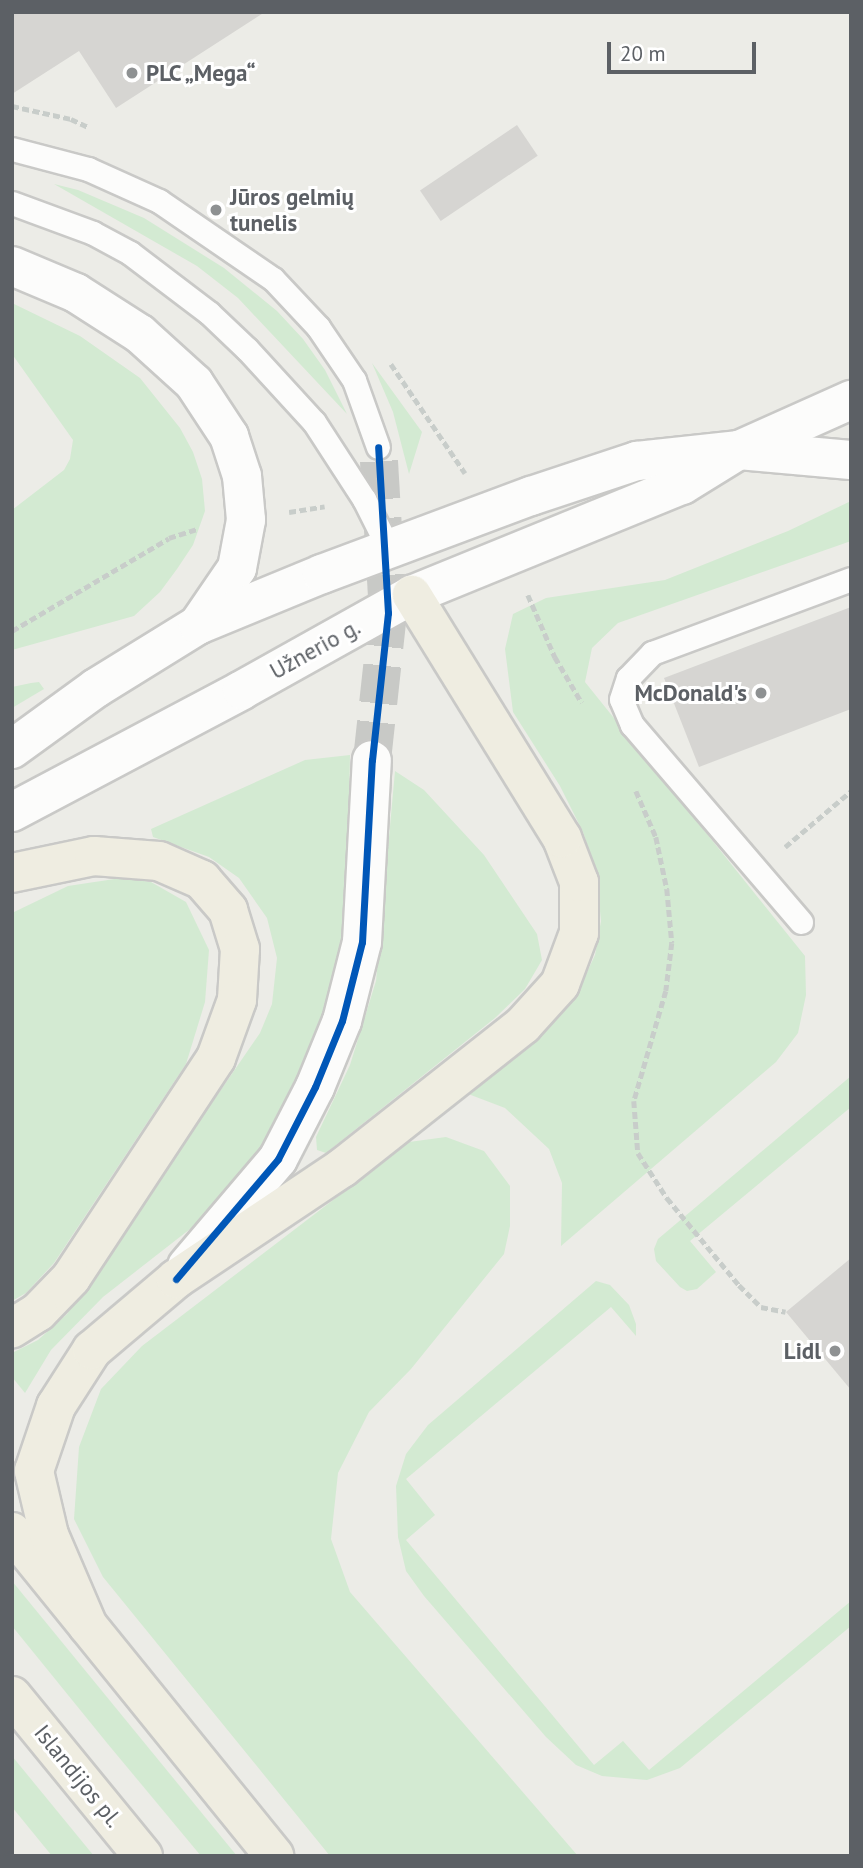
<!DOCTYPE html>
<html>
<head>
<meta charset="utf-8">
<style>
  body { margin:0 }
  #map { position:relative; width:863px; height:1868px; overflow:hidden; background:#ecece7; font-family:"PT Sans",sans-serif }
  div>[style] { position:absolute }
  .green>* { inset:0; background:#d3ead2 }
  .building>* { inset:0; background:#d6d5d2; transform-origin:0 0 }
  .street-tunnel>* { height:38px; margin-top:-19px; transform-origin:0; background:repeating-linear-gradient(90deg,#c8c9c6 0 38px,transparent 0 57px) }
  .path>* { height:4.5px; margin-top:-2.25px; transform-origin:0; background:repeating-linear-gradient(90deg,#c8cdca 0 7px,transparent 0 10.5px) }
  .roads { filter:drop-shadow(2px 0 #c9c9c7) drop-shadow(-2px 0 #c9c9c7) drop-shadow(0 2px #c9c9c7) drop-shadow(0 -2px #c9c9c7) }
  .lane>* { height:23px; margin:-11.5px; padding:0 11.5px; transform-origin:11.5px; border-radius:11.5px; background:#fcfcfb }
  .street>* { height:38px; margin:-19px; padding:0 19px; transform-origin:19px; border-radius:19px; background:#fcfcfb }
  .secondary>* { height:38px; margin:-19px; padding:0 19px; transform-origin:19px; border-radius:19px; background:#fcfcfb }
  .highway>* { height:38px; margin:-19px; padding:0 19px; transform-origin:19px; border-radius:19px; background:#efede1 }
  .cycleway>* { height:7px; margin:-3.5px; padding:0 3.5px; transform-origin:3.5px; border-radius:3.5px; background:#0057b8 }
  .dots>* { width:19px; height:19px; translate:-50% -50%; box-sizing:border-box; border:4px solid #fff; border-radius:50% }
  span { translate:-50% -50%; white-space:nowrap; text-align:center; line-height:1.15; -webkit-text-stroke:6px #fff; paint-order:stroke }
  .poi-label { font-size:23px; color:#5c6065; font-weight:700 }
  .left { translate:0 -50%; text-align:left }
  .right { translate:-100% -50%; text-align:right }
  .street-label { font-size:23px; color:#5c6065 }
  .frame { position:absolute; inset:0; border:14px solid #5c6065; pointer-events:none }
  .scale { position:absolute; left:607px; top:42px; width:149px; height:32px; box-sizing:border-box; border:4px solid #5c6065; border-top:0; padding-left:9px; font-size:21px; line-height:24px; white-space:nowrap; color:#5c6065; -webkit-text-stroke:5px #fff; paint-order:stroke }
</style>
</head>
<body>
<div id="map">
  <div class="green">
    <div style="clip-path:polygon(54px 184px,78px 190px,144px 218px,224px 268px,277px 311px,303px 339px,325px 370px,347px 414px,238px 298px,197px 266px)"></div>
    <div style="clip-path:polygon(12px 303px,80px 336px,140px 378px,180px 428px,193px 452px,202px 479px,205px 511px,193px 545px,177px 569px,160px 592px,134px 616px,12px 650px,12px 510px,64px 470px,70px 459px,73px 440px,12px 354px)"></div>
    <div style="clip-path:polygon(372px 363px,422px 432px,409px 474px,393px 412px)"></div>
    <div style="clip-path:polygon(851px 501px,851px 541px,618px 623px,592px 648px,585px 682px,805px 956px,806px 995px,798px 1033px,776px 1062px,561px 1246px,562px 1183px,549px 1149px,505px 1108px,463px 1092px,560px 1013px,581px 985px,595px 955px,601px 921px,596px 871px,583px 832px,560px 786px,513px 712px,505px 649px,513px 614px,546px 598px,665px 580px,788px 531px)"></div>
    <div style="clip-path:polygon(31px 683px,39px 682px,44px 689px,12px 708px,12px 687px)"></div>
    <div style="clip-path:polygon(350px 755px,347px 902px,341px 948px,305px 1078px,244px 1179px,208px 1215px,103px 1297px,51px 1350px,25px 1393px,12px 1377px,12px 1353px,38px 1340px,67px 1314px,260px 1033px,272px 1004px,277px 958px,267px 918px,239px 878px,209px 857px,153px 837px,151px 829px,305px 760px)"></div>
    <div style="clip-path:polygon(395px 771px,424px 790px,484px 855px,537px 934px,542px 960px,525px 989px,495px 1018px,326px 1153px,317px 1150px,316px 1137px,350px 1065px,376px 981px)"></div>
    <div style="clip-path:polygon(121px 878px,151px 882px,186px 902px,209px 950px,205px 1002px,186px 1064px,54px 1263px,26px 1293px,12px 1301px,12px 913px,68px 886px)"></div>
    <div style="clip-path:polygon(851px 1076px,851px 1107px,690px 1241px,716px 1272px,697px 1289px,687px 1291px,680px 1287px,656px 1261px,654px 1249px,658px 1239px)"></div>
    <div style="clip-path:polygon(446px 1137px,484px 1151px,510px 1186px,510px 1226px,504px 1254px,411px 1369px,369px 1412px,338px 1473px,331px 1539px,350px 1592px,578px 1856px,330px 1856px,103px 1577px,74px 1519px,79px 1447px,101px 1389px,142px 1346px,409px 1142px)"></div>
    <div style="clip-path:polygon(596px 1281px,610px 1285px,629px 1305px,636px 1324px,636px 1336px,611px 1307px,406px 1479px,435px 1515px,406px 1540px,594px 1765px,623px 1741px,649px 1770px,851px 1601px,851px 1626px,680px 1768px,647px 1780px,602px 1776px,576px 1765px,546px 1737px,424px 1596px,406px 1571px,398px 1537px,396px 1486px,406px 1454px,428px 1425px)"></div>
    <div style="clip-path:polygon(12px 1581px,237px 1856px,201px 1856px,107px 1743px,12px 1626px)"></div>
    <div style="clip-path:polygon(12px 1756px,94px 1856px,52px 1856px,12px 1807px)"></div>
  </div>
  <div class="building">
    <div style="clip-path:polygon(12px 12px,265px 12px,116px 108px,79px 51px,12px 94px)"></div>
    <div style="left:517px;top:125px;width:37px;height:117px;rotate:56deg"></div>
    <div style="clip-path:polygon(851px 607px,851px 709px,699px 767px,664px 678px)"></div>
    <div style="clip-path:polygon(851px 1258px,851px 1390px,786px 1312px)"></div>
  </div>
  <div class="street-tunnel">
    <div style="left:372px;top:760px;width:148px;rotate:-83.8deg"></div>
    <div style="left:388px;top:613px;width:166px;rotate:-93.4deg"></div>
  </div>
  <div class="path">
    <div style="left:12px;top:106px;width:60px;rotate:12.4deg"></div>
    <div style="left:71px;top:119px;width:19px;rotate:25deg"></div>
    <div style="left:391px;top:364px;width:132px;rotate:55.8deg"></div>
    <div style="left:289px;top:512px;width:36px;rotate:-9deg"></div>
    <div style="left:528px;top:595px;width:68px;rotate:66.5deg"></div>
    <div style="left:555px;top:657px;width:53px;rotate:59.6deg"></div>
    <div style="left:12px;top:631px;width:182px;rotate:-30.6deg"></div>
    <div style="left:169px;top:538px;width:29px;rotate:-18deg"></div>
    <div style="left:636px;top:791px;width:50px;rotate:66.5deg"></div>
    <div style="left:656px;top:837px;width:53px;rotate:78.1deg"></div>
    <div style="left:667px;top:889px;width:54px;rotate:84.7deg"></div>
    <div style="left:672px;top:943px;width:48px;rotate:97.1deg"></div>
    <div style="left:666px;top:991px;width:115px;rotate:106.2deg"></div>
    <div style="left:634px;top:1101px;width:52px;rotate:85.6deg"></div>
    <div style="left:638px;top:1153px;width:54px;rotate:57.2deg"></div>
    <div style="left:667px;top:1198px;width:113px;rotate:50.4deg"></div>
    <div style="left:739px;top:1285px;width:31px;rotate:45deg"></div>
    <div style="left:761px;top:1307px;width:25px;rotate:11deg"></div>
    <div style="left:785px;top:847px;width:87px;rotate:-40.3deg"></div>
  </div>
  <div class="roads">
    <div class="lane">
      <div style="left:12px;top:149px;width:79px;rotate:14.7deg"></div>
      <div style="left:88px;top:169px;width:78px;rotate:24.3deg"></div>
      <div style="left:159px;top:201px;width:138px;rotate:34.4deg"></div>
      <div style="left:273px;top:279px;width:66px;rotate:46.8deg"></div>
      <div style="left:318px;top:327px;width:64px;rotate:55.8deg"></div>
      <div style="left:354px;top:380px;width:71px;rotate:70.3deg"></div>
      <div style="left:12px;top:203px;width:86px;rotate:20.3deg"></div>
      <div style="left:93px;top:233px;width:42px;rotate:28.4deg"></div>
      <div style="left:130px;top:253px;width:99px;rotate:37.2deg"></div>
      <div style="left:209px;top:313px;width:52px;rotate:43.5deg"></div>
      <div style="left:247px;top:349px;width:99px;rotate:47.5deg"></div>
      <div style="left:314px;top:422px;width:92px;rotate:57deg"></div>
      <div style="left:364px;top:499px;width:56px;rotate:63.4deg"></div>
      <div style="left:801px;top:922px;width:260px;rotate:-130.6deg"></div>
      <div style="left:632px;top:725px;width:28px;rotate:-113deg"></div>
      <div style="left:621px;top:699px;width:22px;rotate:-72deg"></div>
      <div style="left:628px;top:678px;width:35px;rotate:-46deg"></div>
      <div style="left:652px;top:653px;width:212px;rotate:-20.4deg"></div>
    </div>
    <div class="street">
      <div style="left:187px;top:1266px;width:140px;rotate:-49.6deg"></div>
      <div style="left:278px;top:1159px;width:81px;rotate:-62.8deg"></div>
      <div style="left:315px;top:1087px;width:71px;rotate:-67.8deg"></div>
      <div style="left:342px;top:1021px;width:81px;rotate:-75.8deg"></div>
      <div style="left:362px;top:942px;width:182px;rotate:-86.9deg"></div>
    </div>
    <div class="secondary">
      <div style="left:12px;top:266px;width:69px;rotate:22.9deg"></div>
      <div style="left:76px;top:293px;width:76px;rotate:32.6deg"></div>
      <div style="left:140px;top:334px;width:73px;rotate:42.2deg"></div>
      <div style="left:194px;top:383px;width:64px;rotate:56.6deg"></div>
      <div style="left:229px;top:436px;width:42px;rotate:72deg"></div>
      <div style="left:242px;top:476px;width:44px;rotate:84.8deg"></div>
      <div style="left:246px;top:520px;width:49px;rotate:100.6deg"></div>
      <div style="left:237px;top:568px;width:69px;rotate:124.4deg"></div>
      <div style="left:12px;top:749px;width:104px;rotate:-36deg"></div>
      <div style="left:96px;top:688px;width:120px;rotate:-31.7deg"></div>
      <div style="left:198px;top:625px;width:134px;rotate:-22.4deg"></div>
      <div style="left:322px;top:574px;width:223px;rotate:-20.5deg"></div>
      <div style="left:531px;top:496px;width:112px;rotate:-18.3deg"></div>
      <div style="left:637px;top:461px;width:103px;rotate:-6.2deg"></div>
      <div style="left:739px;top:450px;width:112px;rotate:5.1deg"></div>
      <div style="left:12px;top:812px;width:260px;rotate:-27.9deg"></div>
      <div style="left:242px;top:690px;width:195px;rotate:-29.2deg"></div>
      <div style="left:412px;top:595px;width:292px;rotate:-22.2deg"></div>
      <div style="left:682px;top:485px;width:67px;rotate:-31.6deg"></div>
      <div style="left:739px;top:450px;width:123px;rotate:-24.1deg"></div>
    </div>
    <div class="highway">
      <div style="left:12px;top:873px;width:84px;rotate:-11.7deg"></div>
      <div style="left:94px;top:856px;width:65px;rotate:4.4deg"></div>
      <div style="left:159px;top:861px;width:47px;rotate:23.8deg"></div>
      <div style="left:202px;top:880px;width:40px;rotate:49deg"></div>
      <div style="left:228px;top:910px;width:41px;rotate:72.9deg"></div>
      <div style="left:240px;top:949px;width:51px;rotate:93.4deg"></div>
      <div style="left:237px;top:1000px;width:62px;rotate:109.9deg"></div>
      <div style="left:216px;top:1058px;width:263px;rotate:123.4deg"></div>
      <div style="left:71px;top:1278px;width:47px;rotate:134.1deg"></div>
      <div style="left:38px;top:1312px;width:31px;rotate:148deg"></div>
      <div style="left:12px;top:1532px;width:417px;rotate:51deg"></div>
      <div style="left:88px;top:1626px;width:99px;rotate:-113.2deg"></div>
      <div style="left:49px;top:1535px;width:66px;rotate:-103.2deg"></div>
      <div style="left:34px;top:1471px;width:69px;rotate:-71.3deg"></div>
      <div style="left:56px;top:1406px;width:67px;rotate:-57.3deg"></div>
      <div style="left:92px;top:1350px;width:110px;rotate:-40.2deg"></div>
      <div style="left:176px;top:1279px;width:200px;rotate:-33.8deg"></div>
      <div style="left:342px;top:1168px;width:231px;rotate:-38.3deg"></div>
      <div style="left:523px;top:1025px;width:55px;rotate:-47.9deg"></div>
      <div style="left:560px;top:984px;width:54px;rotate:-69.6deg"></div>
      <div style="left:579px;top:933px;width:51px;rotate:-90deg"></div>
      <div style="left:579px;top:882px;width:47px;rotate:-111.1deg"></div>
      <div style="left:562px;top:838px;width:286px;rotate:-121.7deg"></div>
      <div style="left:12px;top:1696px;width:207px;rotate:50.7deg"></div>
    </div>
  </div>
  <div class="cycleway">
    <div style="left:176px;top:1279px;width:157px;rotate:-49.6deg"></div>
    <div style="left:278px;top:1159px;width:81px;rotate:-62.8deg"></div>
    <div style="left:315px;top:1087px;width:71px;rotate:-67.8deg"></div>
    <div style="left:342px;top:1021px;width:81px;rotate:-75.8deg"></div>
    <div style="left:362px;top:942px;width:182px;rotate:-86.9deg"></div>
    <div style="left:372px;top:760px;width:148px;rotate:-83.8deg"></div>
    <div style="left:388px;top:613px;width:166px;rotate:-93.4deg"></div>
  </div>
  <div class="dots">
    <div style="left:132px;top:73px;background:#8e9192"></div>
    <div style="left:216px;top:210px;background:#8e9192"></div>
    <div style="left:761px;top:693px;background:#8e9192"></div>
    <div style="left:835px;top:1351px;background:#8e9192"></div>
  </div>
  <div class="poi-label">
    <span class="left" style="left:146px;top:73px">PLC „Mega“</span>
    <span class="left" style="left:230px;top:210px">Jūros gelmių<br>tunelis</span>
    <span class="right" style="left:747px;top:693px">McDonald's</span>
    <span class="right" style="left:821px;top:1351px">Lidl</span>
  </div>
  <div class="street-label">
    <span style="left:315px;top:649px;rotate:-29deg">Užnerio g.</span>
    <span style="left:78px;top:1776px;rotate:51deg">Islandijos pl.</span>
  </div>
  <div class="frame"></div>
  <div class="scale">20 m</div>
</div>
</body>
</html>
